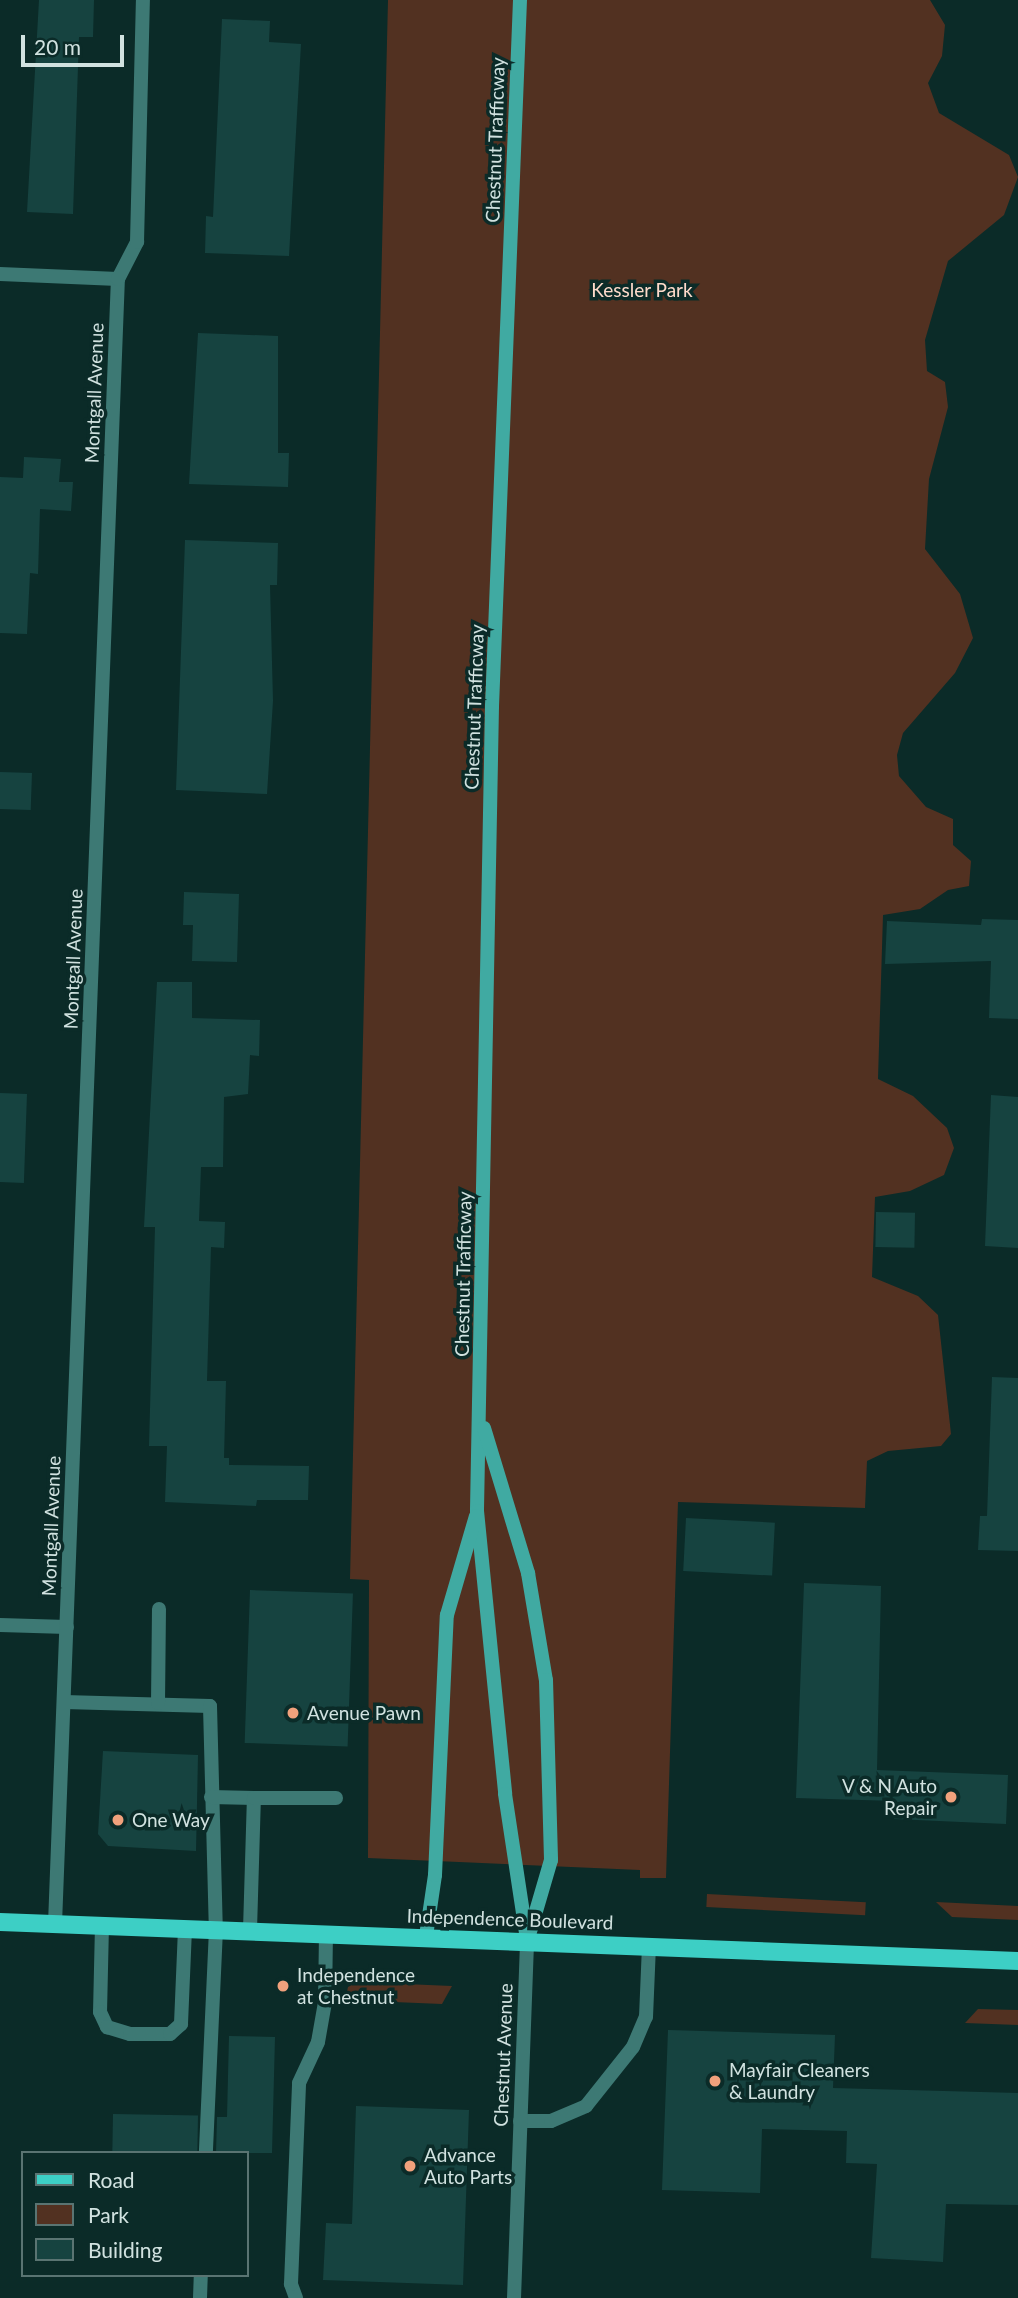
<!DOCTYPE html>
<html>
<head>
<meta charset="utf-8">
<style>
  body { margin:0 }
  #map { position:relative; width:1018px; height:2298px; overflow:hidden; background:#0b2b28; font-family:Lato,sans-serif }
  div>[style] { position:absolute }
  .green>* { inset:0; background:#523121; transform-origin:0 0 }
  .building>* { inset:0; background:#164340; transform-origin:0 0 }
  .lane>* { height:14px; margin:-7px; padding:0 7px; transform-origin:7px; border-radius:7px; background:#3d7974 }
  .street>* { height:14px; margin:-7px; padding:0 7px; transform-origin:7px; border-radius:7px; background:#3d7974 }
  .secondary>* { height:14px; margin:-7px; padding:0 7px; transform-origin:7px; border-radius:7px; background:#40aaa2 }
  .primary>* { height:18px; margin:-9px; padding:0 9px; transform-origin:9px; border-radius:9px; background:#3dcfc5 }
  .dots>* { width:19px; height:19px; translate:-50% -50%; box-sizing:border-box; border:4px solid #0b2b28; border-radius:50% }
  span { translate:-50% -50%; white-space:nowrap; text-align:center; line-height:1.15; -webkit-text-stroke:7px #0b2b28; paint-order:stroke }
  .street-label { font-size:19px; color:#d1e2e0 }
  .park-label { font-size:19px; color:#fddaca }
  .poi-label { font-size:19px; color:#d1e2e0 }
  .left { translate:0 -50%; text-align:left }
  .right { translate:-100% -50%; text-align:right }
  .legend { position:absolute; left:21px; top:2151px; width:228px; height:126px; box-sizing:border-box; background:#0b2b28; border:2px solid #5a7472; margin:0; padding:9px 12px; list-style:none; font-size:21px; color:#d1e2e0 }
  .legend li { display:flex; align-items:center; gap:14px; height:35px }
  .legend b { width:35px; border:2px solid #5a7472 }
  .scale { position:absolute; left:21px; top:35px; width:103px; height:32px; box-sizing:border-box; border:4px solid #d1e2e0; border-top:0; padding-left:9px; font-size:21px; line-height:24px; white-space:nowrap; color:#d1e2e0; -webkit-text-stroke:5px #0b2b28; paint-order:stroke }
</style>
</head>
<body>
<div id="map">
  <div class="green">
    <div style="clip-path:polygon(388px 0,930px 0,945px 25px,942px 56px,928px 83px,939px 113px,1009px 155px,1018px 177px,1004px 215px,948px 261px,925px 340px,927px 371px,945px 382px,948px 407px,929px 479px,925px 549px,960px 594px,973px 638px,955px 673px,903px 733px,897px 755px,899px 776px,926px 807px,953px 819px,953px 845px,971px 861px,969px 886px,948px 890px,920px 909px,883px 915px,878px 1079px,913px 1096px,947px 1128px,954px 1148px,944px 1175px,910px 1191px,875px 1197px,872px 1277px,918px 1296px,938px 1315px,951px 1434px,941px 1446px,888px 1451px,867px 1461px,865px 1508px,678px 1502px,666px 1878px,640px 1878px,640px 1870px,368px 1858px,369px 1580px,350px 1579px)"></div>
    <div style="left:707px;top:1894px;width:159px;height:13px;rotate:3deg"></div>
    <div style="clip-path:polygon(936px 1902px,1018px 1906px,1018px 1920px,952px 1917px)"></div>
    <div style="clip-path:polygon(357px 1982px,452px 1986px,442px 2004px,345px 2000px,348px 1987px)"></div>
    <div style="clip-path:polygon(978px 2009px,1018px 2010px,1018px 2025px,965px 2023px)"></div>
  </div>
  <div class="building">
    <div style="clip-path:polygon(39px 0,94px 0,93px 37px,79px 37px,73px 214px,27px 212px)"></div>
    <div style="clip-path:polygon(222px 19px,270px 21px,269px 42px,301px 44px,289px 256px,205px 253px,206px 216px,213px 217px)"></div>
    <div style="clip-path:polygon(198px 333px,278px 336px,278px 453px,289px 453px,288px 487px,189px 484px)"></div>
    <div style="clip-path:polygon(24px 457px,61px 459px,59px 482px,73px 482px,71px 511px,40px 509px,38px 574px,30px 573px,27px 634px,0 633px,0 477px,23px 478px)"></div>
    <div style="clip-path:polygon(185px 540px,278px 543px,277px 585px,270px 585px,273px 701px,267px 794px,176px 790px)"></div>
    <div style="left:0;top:772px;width:32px;height:37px;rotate:2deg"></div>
    <div style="clip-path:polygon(184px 892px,239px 894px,237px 962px,192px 961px,193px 925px,183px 925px)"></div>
    <div style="clip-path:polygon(982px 919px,1018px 920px,1018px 1019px,989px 1018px,991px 961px,885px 964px,887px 921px,981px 925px)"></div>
    <div style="clip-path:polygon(157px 982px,192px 982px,192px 1018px,260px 1020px,259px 1056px,250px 1055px,248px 1094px,224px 1097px,223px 1167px,201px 1167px,199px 1221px,225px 1222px,224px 1248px,211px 1247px,207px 1381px,226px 1381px,224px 1458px,229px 1458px,229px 1465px,309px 1466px,308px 1500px,257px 1500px,256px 1506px,165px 1502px,167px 1446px,149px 1446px,155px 1227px,144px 1227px)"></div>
    <div style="left:0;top:1093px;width:27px;height:89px;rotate:2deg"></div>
    <div style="clip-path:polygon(991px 1095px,1018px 1097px,1018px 1248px,985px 1246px)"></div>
    <div style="left:876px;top:1212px;width:39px;height:35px;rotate:1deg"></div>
    <div style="clip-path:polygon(992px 1377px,1018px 1378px,1018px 1551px,978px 1550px,980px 1516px,987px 1516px)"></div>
    <div style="left:686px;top:1518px;width:89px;height:53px;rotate:3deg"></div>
    <div style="clip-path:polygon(804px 1583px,881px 1586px,877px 1770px,1008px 1775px,1006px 1824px,894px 1819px,895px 1801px,796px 1798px)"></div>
    <div style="left:250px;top:1590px;width:103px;height:153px;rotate:2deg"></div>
    <div style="clip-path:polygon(103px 1751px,198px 1755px,196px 1851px,108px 1846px,98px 1834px)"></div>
    <div style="clip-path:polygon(668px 2030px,835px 2035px,833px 2088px,1018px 2093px,1018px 2205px,946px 2204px,943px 2262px,871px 2258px,877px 2164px,846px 2163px,847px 2131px,762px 2129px,760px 2193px,662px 2190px)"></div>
    <div style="clip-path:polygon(229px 2036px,275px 2037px,272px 2153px,216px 2153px,217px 2117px,227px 2117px)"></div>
    <div style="clip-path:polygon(356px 2106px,469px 2110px,463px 2285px,323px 2280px,326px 2223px,352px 2224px)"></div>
    <div style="left:113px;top:2114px;width:85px;height:39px;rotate:1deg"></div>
  </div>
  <div class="lane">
    <div style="left:0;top:1625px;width:67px;rotate:1.7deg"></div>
    <div style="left:64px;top:1702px;width:146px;rotate:1.6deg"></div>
    <div style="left:210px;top:1706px;width:223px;rotate:88.5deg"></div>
    <div style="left:216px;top:1929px;width:224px;rotate:92.6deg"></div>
    <div style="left:158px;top:1703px;width:94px;rotate:-89.4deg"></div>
    <div style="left:211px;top:1797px;width:43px;rotate:1.3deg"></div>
    <div style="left:102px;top:1925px;width:87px;rotate:91.3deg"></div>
    <div style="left:100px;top:2012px;width:17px;rotate:65deg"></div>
    <div style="left:107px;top:2027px;width:24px;rotate:17deg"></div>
    <div style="left:130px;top:2034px;width:40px"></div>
    <div style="left:170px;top:2034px;width:15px;rotate:-42deg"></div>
    <div style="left:181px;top:2024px;width:96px;rotate:-87.6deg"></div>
    <div style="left:250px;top:1930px;width:132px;rotate:-88.3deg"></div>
    <div style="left:254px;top:1798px;width:82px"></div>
    <div style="left:520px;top:2121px;width:31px"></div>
    <div style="left:551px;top:2121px;width:38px;rotate:-23deg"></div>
    <div style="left:586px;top:2106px;width:75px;rotate:-51.5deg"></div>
    <div style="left:633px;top:2047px;width:33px;rotate:-67deg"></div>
    <div style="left:646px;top:2017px;width:72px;rotate:-87.6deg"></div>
    <div style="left:200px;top:2298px;width:23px;rotate:-88deg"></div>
    <div style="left:296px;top:2298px;width:15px;rotate:-110deg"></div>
    <div style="left:291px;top:2284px;width:201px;rotate:-87.7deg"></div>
    <div style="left:299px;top:2083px;width:45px;rotate:-65.1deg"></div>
    <div style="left:318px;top:2042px;width:39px;rotate:-80deg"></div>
    <div style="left:325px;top:2004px;width:71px;rotate:-89.2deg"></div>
  </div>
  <div class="street">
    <div style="left:0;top:274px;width:118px;rotate:2.4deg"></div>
    <div style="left:55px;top:1924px;width:1646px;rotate:-87.81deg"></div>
    <div style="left:118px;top:279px;width:42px;rotate:-62.8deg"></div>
    <div style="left:137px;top:242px;width:242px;rotate:-88.6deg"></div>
    <div style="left:514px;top:2298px;width:358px;rotate:-87.9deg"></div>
  </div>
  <div class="secondary">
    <div style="left:520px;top:0;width:707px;rotate:92.27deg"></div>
    <div style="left:492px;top:706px;width:805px;rotate:91.07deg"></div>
    <div style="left:477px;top:1511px;width:284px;rotate:84.3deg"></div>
    <div style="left:505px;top:1794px;width:148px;rotate:81.4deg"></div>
    <div style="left:484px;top:1428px;width:152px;rotate:73.1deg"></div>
    <div style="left:528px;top:1573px;width:109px;rotate:80.5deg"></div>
    <div style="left:546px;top:1680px;width:180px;rotate:88.4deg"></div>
    <div style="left:551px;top:1860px;width:78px;rotate:106.3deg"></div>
    <div style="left:426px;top:1936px;width:62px;rotate:-81.6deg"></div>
    <div style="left:435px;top:1875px;width:260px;rotate:-87.4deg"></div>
    <div style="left:447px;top:1615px;width:103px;rotate:-73.7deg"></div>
  </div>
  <div class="primary">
    <div style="left:0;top:1922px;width:1019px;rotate:2.19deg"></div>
  </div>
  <div class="dots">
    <div style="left:293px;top:1713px;background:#f1a17c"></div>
    <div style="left:951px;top:1797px;background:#f1a17c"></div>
    <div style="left:118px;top:1820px;background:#f1a17c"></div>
    <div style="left:283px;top:1986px;background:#f1a17c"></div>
    <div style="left:715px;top:2081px;background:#f1a17c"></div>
    <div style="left:410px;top:2166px;background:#f1a17c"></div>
  </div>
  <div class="street-label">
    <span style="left:495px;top:140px;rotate:-88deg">Chestnut Trafficway</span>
    <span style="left:94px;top:393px;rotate:-88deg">Montgall Avenue</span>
    <span style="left:474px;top:707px;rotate:-88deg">Chestnut Trafficway</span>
    <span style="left:73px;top:959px;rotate:-88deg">Montgall Avenue</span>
    <span style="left:463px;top:1274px;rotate:-89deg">Chestnut Trafficway</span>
    <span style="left:51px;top:1526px;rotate:-88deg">Montgall Avenue</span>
    <span style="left:510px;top:1919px;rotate:2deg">Independence Boulevard</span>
    <span style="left:503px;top:2055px;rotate:-88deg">Chestnut Avenue</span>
  </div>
  <div class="park-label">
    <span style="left:642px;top:290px">Kessler Park</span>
  </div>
  <div class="poi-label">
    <span class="left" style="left:307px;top:1713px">Avenue Pawn</span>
    <span class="right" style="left:937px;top:1797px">V &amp; N Auto<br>Repair</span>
    <span class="left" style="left:132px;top:1820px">One Way</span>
    <span class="left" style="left:297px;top:1986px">Independence<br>at Chestnut</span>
    <span class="left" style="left:729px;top:2081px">Mayfair Cleaners<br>&amp; Laundry</span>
    <span class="left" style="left:424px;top:2166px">Advance<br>Auto Parts</span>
  </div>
  <ul class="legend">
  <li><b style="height:9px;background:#3dcfc5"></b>Road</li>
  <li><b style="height:19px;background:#523121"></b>Park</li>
  <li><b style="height:19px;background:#164340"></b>Building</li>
  </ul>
  <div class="scale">20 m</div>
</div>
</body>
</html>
